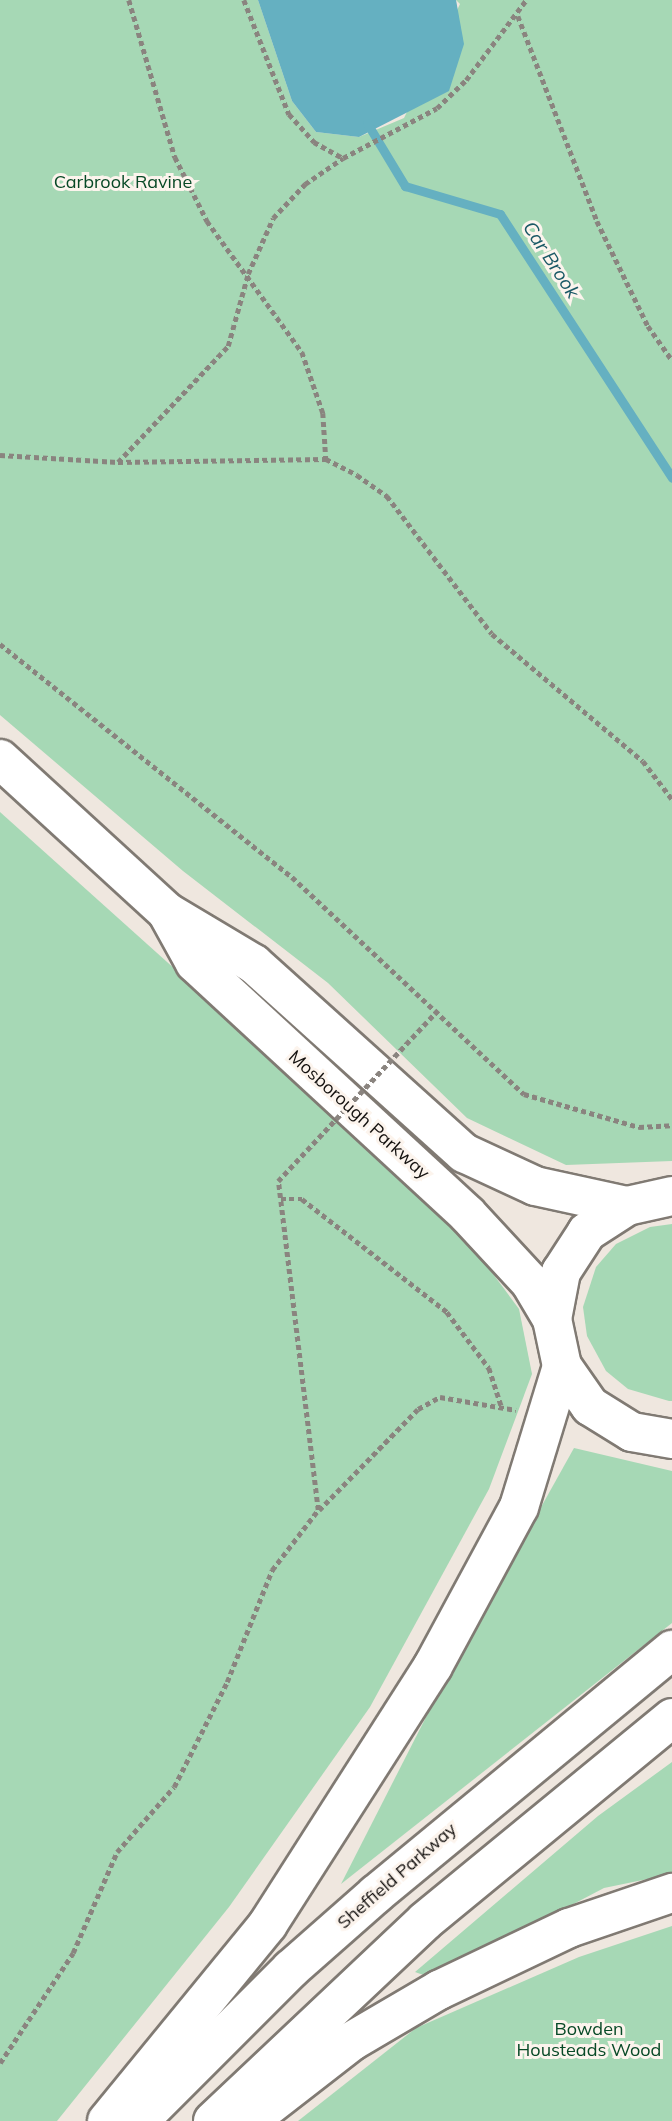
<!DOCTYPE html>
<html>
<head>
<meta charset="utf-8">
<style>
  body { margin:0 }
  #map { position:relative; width:672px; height:2121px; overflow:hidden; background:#efe7df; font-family:Mulish,sans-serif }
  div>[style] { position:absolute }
  .green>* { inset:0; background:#a6d8b5 }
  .water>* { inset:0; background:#65b0c1 }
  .stream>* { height:9px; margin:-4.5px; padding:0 4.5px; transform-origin:4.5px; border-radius:4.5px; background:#65b0c1 }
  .path>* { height:4.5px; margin-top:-2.25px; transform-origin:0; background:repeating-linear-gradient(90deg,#8a847f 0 5px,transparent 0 8.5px) }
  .roads { filter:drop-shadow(2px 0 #807a73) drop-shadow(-2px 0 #807a73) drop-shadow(0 2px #807a73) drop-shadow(0 -2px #807a73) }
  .trunk>* { height:38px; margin:-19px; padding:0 19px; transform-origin:19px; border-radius:19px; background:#fff }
  .path-bridge>* { height:4.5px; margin-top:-2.25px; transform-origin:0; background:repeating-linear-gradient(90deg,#8a847f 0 5px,transparent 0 8.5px) }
  span { translate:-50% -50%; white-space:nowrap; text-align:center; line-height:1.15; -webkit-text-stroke:6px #fcf4ed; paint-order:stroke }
  .park-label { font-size:18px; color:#074926 }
  .street-label { font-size:18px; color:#13100e }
  .water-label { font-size:19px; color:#1a5966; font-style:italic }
</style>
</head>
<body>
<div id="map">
  <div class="green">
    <div style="clip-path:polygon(0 0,258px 0,292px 101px,316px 132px,359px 137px,404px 118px,460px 4px,456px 0,672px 0,672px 1161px,566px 1165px,467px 1118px,328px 983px,183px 871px,0 715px)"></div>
    <div style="clip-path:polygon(0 812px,450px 1216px,519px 1309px,532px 1374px,489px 1489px,370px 1707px,229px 1907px,57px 2121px,0 2121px)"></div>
    <div style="clip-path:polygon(672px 1224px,672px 1401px,669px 1401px,628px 1389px,606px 1371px,587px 1336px,583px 1307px,596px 1267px,616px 1244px,650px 1227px)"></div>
    <div style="clip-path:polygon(574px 1448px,672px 1471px,672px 1623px,341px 1884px,448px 1674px)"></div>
    <div style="clip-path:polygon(672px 1762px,672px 1874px,604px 1888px,432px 1978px,415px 1972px,598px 1816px)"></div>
    <div style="clip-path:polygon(672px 1926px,672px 2121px,298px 2121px,416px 2028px,579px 1957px)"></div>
  </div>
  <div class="water">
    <div style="clip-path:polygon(258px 0,456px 0,464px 44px,449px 91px,359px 137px,316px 132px,292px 101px)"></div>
  </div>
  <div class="stream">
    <div style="left:367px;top:123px;width:74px;rotate:58.9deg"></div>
    <div style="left:405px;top:186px;width:99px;rotate:16.4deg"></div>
    <div style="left:500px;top:214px;width:315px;rotate:56.9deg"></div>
  </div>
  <div class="path">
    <div style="left:129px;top:0;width:164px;rotate:73.7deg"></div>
    <div style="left:175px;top:157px;width:72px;rotate:63.4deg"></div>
    <div style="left:207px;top:221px;width:162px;rotate:54.1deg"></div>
    <div style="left:302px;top:352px;width:65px;rotate:71deg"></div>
    <div style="left:323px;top:413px;width:46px;rotate:86.3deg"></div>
    <div style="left:244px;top:0;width:123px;rotate:68.5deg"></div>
    <div style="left:289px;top:114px;width:38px;rotate:48deg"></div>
    <div style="left:314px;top:142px;width:33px;rotate:29deg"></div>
    <div style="left:518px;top:16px;width:220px;rotate:68.9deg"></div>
    <div style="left:597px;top:221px;width:117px;rotate:64.1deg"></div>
    <div style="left:648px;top:326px;width:42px;rotate:54.8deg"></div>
    <div style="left:0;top:455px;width:118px;rotate:3.4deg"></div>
    <div style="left:118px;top:462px;width:160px;rotate:-46.5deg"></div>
    <div style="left:228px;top:346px;width:75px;rotate:-74.5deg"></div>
    <div style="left:248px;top:274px;width:61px;rotate:-65.9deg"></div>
    <div style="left:273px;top:218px;width:47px;rotate:-46.7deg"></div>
    <div style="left:305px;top:184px;width:46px;rotate:-34.4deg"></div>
    <div style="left:343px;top:158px;width:106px;rotate:-28deg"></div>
    <div style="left:437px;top:108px;width:40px;rotate:-44deg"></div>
    <div style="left:466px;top:80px;width:100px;rotate:-53.1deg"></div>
    <div style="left:118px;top:462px;width:208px;rotate:-0.8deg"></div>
    <div style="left:326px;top:459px;width:35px;rotate:27deg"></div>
    <div style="left:357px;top:475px;width:37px;rotate:35deg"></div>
    <div style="left:387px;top:496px;width:173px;rotate:52.7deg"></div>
    <div style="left:492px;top:634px;width:197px;rotate:40.1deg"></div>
    <div style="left:643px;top:761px;width:48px;rotate:52.7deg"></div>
    <div style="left:0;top:644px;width:374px;rotate:38.6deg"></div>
    <div style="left:292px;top:877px;width:318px;rotate:43.1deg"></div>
    <div style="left:524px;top:1094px;width:120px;rotate:16deg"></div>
    <div style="left:639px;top:1127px;width:33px;rotate:-3deg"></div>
    <div style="left:281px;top:1199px;width:21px"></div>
    <div style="left:302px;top:1199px;width:184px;rotate:37.9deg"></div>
    <div style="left:447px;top:1312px;width:70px;rotate:53.1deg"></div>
    <div style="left:489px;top:1368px;width:42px;rotate:72deg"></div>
    <div style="left:319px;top:1510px;width:141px;rotate:-45.6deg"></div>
    <div style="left:418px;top:1409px;width:25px;rotate:-29deg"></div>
    <div style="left:440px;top:1397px;width:77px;rotate:9.7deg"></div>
    <div style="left:0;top:2063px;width:132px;rotate:-56.4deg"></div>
    <div style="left:73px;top:1953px;width:110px;rotate:-66.5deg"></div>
    <div style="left:117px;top:1852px;width:86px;rotate:-48.8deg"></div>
    <div style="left:174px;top:1787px;width:118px;rotate:-63.2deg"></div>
    <div style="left:227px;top:1682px;width:121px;rotate:-68.1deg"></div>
    <div style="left:272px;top:1570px;width:76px;rotate:-52.5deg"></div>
    <div style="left:318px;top:1510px;width:331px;rotate:-96.9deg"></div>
  </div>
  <div class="roads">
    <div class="trunk">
      <div style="left:0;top:759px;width:226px;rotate:42.5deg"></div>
      <div style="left:167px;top:912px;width:101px;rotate:30.9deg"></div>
      <div style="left:254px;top:964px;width:283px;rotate:42deg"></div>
      <div style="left:464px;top:1153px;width:78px;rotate:24.9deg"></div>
      <div style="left:535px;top:1186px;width:94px;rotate:12.3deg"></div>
      <div style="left:168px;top:914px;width:56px;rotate:61.1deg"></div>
      <div style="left:195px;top:963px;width:370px;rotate:42.7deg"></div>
      <div style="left:467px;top:1214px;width:93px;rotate:47.2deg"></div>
      <div style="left:530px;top:1282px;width:43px;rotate:59.3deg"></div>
      <div style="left:672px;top:1196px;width:46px;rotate:167.5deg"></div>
      <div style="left:627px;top:1206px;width:48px;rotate:147deg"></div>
      <div style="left:587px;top:1232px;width:48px;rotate:123deg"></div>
      <div style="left:561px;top:1272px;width:48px;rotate:100.8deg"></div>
      <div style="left:552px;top:1319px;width:48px;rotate:78deg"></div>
      <div style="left:562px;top:1366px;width:49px;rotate:55deg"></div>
      <div style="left:590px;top:1406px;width:49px;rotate:31.8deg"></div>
      <div style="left:632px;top:1432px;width:41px;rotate:9.9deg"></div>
      <div style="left:107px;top:2121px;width:254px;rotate:-50.7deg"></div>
      <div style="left:268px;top:1924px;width:306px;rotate:-57.4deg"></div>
      <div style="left:433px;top:1666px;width:181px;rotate:-61.6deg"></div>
      <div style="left:519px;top:1507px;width:147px;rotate:-73deg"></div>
      <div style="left:139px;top:2121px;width:215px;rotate:-45deg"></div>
      <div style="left:291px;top:1969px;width:113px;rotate:-41.4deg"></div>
      <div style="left:376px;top:1894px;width:384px;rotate:-39.5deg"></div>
      <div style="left:213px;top:2121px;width:291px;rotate:-43.3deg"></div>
      <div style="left:425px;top:1921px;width:320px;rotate:-39.4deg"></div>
      <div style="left:249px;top:2121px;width:130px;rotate:-37.8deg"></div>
      <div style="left:352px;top:2041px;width:101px;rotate:-30.4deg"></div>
      <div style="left:439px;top:1990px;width:144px;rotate:-25.5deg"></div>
      <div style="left:569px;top:1928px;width:109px;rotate:-18.8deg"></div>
    </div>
  </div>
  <div class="path-bridge">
    <div style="left:278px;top:1181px;width:234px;rotate:-46.9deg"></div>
  </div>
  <div class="park-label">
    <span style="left:123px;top:182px">Carbrook Ravine</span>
    <span style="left:589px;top:2040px">Bowden<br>Housteads Wood</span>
  </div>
  <div class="street-label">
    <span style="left:359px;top:1115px;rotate:42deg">Mosborough Parkway</span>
    <span style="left:397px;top:1876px;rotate:-41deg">Sheffield Parkway</span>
  </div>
  <div class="water-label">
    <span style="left:551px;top:260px;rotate:57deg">Car Brook</span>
  </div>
</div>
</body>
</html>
